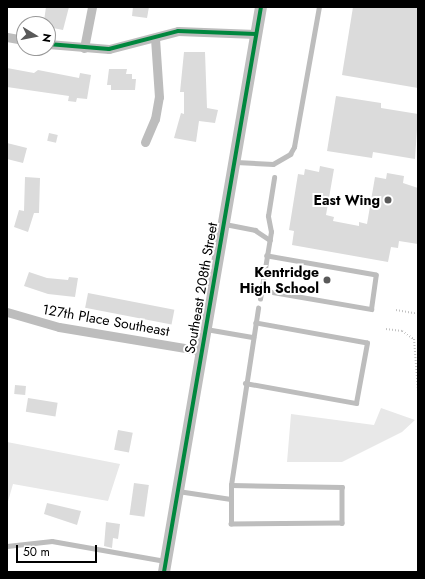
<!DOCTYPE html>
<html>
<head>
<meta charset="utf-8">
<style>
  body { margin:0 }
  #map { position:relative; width:425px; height:579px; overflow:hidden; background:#fff; font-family:Jost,sans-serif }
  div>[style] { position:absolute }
  .green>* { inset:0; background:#e8e8e8 }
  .building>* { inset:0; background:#dbdbdb; transform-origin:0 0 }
  .path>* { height:2px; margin-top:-1px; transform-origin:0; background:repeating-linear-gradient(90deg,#c2c2c2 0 1px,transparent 0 3px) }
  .lane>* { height:4.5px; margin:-2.25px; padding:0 2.25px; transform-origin:2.25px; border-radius:2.25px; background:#bdbdbd }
  .street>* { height:9px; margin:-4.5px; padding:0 4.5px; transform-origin:4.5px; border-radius:4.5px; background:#bdbdbd }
  .secondary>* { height:12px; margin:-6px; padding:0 6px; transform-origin:6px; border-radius:6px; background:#bfbfbf }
  .cycleway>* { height:4px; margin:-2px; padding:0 2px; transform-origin:2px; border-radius:2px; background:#00873e }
  .dots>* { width:11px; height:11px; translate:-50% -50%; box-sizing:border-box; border:2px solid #fff; border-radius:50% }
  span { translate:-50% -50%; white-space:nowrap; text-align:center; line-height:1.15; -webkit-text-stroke:4px #fff; paint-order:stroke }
  .poi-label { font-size:14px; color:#000; font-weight:700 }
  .right { translate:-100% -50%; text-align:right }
  .street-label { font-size:14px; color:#000 }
  .frame { position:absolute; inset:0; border:8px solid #000; pointer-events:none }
  .north { position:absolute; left:16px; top:16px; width:40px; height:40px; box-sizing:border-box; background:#fff; border:1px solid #999; border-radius:50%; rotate:100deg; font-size:11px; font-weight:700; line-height:16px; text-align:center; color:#000 }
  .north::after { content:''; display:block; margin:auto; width:14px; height:18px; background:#595959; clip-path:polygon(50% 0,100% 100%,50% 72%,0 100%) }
  .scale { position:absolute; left:16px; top:545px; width:81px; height:18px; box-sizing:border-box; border:2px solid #000; border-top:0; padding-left:5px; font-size:12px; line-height:14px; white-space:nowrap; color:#000; -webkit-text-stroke:3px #fff; paint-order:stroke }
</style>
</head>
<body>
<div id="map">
  <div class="green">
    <div style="clip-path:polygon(381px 408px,415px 420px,402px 432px,342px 462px,287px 462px,291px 414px,374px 425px)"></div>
    <div style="clip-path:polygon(7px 442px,120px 464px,108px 501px,13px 484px,7px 505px)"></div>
  </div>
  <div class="building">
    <div style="clip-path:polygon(46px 7px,69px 7px,63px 30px,48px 27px,44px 21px)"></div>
    <div style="clip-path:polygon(133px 7px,149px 7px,147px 18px,132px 16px)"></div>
    <div style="clip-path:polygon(353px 7px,418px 7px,418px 88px,342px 75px)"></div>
    <div style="clip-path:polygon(184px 52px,205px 52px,207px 108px,218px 110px,215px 123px,199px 121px,196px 142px,174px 138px,181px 113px,184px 114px,184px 92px,180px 92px)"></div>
    <div style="clip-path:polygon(7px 68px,34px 73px,38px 70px,79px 78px,80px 73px,91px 75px,87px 99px,77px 98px,76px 102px,68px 101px,69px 96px,7px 87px)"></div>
    <div style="clip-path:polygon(109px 69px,127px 69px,126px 74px,132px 74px,132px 79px,136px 79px,135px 90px,111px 90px,111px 85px,107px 85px)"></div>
    <div style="clip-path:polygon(336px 96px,381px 103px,381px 108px,418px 114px,415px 159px,373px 152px,372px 158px,327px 151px)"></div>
    <div style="left:49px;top:133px;width:9px;height:8px;rotate:13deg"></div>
    <div style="clip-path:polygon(7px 143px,27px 148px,23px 163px,7px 159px)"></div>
    <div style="clip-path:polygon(320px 166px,334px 169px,326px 215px,334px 217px,333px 221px,359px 226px,359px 222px,367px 224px,375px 177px,386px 179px,387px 173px,404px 176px,403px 183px,418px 188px,418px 244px,399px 241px,398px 248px,391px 247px,388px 262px,292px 245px,294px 231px,289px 230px,298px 174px,304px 175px,305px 169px,319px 172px)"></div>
    <div style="clip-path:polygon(25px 177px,40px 178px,39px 213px,34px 213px,28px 232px,14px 227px,19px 210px,24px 211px)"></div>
    <div style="clip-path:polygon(29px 272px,47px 278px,68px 280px,69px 277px,78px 278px,75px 297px,48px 294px,24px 286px)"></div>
    <div style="left:88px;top:293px;width:88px;height:15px;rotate:11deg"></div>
    <div style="left:15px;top:385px;width:11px;height:9px;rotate:5deg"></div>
    <div style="left:28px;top:398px;width:30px;height:14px;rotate:9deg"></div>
    <div style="left:118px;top:430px;width:15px;height:20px;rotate:11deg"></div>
    <div style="left:134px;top:483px;width:15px;height:32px;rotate:8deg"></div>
    <div style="clip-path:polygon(47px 503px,81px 511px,77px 525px,44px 514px)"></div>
    <div style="clip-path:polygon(106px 522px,120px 524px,118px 539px,113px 538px,112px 548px,104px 546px)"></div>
  </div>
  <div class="path">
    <div style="left:396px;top:310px;width:22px;rotate:10deg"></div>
    <div style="left:386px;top:329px;width:16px;rotate:7deg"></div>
    <div style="left:402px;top:331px;width:14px;rotate:34deg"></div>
    <div style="left:414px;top:339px;width:52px;rotate:85.6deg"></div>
  </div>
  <div class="lane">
    <div style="left:236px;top:162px;width:37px;rotate:3deg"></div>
    <div style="left:273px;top:164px;width:20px;rotate:-30deg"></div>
    <div style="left:290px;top:154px;width:8px;rotate:-60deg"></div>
    <div style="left:294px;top:147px;width:142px;rotate:-79.9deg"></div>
    <div style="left:225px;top:224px;width:31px;rotate:11deg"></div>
    <div style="left:255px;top:230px;width:18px;rotate:34deg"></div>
    <div style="left:261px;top:290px;width:112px;rotate:9.8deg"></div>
    <div style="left:371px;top:309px;width:34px;rotate:-82deg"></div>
    <div style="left:376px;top:275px;width:111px;rotate:-170.1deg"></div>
    <div style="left:260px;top:299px;width:68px;rotate:-80.7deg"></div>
    <div style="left:271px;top:232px;width:16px;rotate:-101deg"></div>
    <div style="left:268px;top:216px;width:39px;rotate:-81deg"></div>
    <div style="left:206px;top:329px;width:48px;rotate:9.7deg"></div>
    <div style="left:245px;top:383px;width:113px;rotate:10.2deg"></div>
    <div style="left:356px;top:403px;width:61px;rotate:-79.6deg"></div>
    <div style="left:367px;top:343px;width:113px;rotate:-169.8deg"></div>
    <div style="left:231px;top:485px;width:111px;rotate:1deg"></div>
    <div style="left:342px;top:487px;width:36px;rotate:90deg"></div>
    <div style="left:342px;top:523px;width:111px;rotate:179.5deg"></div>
    <div style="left:231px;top:524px;width:39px;rotate:-90deg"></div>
    <div style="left:231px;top:485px;width:179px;rotate:-81.3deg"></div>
    <div style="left:178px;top:491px;width:53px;rotate:8.7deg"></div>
    <div style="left:7px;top:546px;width:45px;rotate:-6.3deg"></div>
    <div style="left:52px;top:541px;width:116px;rotate:10deg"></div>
  </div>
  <div class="street">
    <div style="left:7px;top:37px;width:17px;rotate:10deg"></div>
    <div style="left:48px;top:44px;width:61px;rotate:4.7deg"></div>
    <div style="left:109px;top:49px;width:71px;rotate:-14.6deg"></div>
    <div style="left:178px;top:31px;width:78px;rotate:2.2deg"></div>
    <div style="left:84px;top:48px;width:42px;rotate:-79deg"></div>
    <div style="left:145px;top:142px;width:25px;rotate:-67deg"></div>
    <div style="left:155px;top:119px;width:22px;rotate:-80deg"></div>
    <div style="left:159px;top:97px;width:59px;rotate:-93.9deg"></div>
    <div style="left:7px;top:312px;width:54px;rotate:16.1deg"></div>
    <div style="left:59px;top:327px;width:145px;rotate:9.5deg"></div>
  </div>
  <div class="secondary">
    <div style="left:164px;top:572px;width:573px;rotate:-80.26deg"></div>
  </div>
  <div class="cycleway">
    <div style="left:48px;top:44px;width:61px;rotate:4.7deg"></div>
    <div style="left:109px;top:49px;width:71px;rotate:-14.6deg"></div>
    <div style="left:178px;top:31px;width:78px;rotate:2.2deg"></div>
    <div style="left:164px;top:572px;width:573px;rotate:-80.26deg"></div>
  </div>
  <div class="dots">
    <div style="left:388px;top:200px;background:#595959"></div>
    <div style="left:327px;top:280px;background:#595959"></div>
  </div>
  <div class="poi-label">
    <span class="right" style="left:380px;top:200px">East Wing</span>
    <span class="right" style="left:319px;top:280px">Kentridge<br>High School</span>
  </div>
  <div class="street-label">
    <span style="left:201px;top:288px;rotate:-80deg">Southeast 208th Street</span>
    <span style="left:106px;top:320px;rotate:10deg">127th Place Southeast</span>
  </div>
  <div class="frame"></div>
  <div class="north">N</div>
  <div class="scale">50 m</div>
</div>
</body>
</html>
